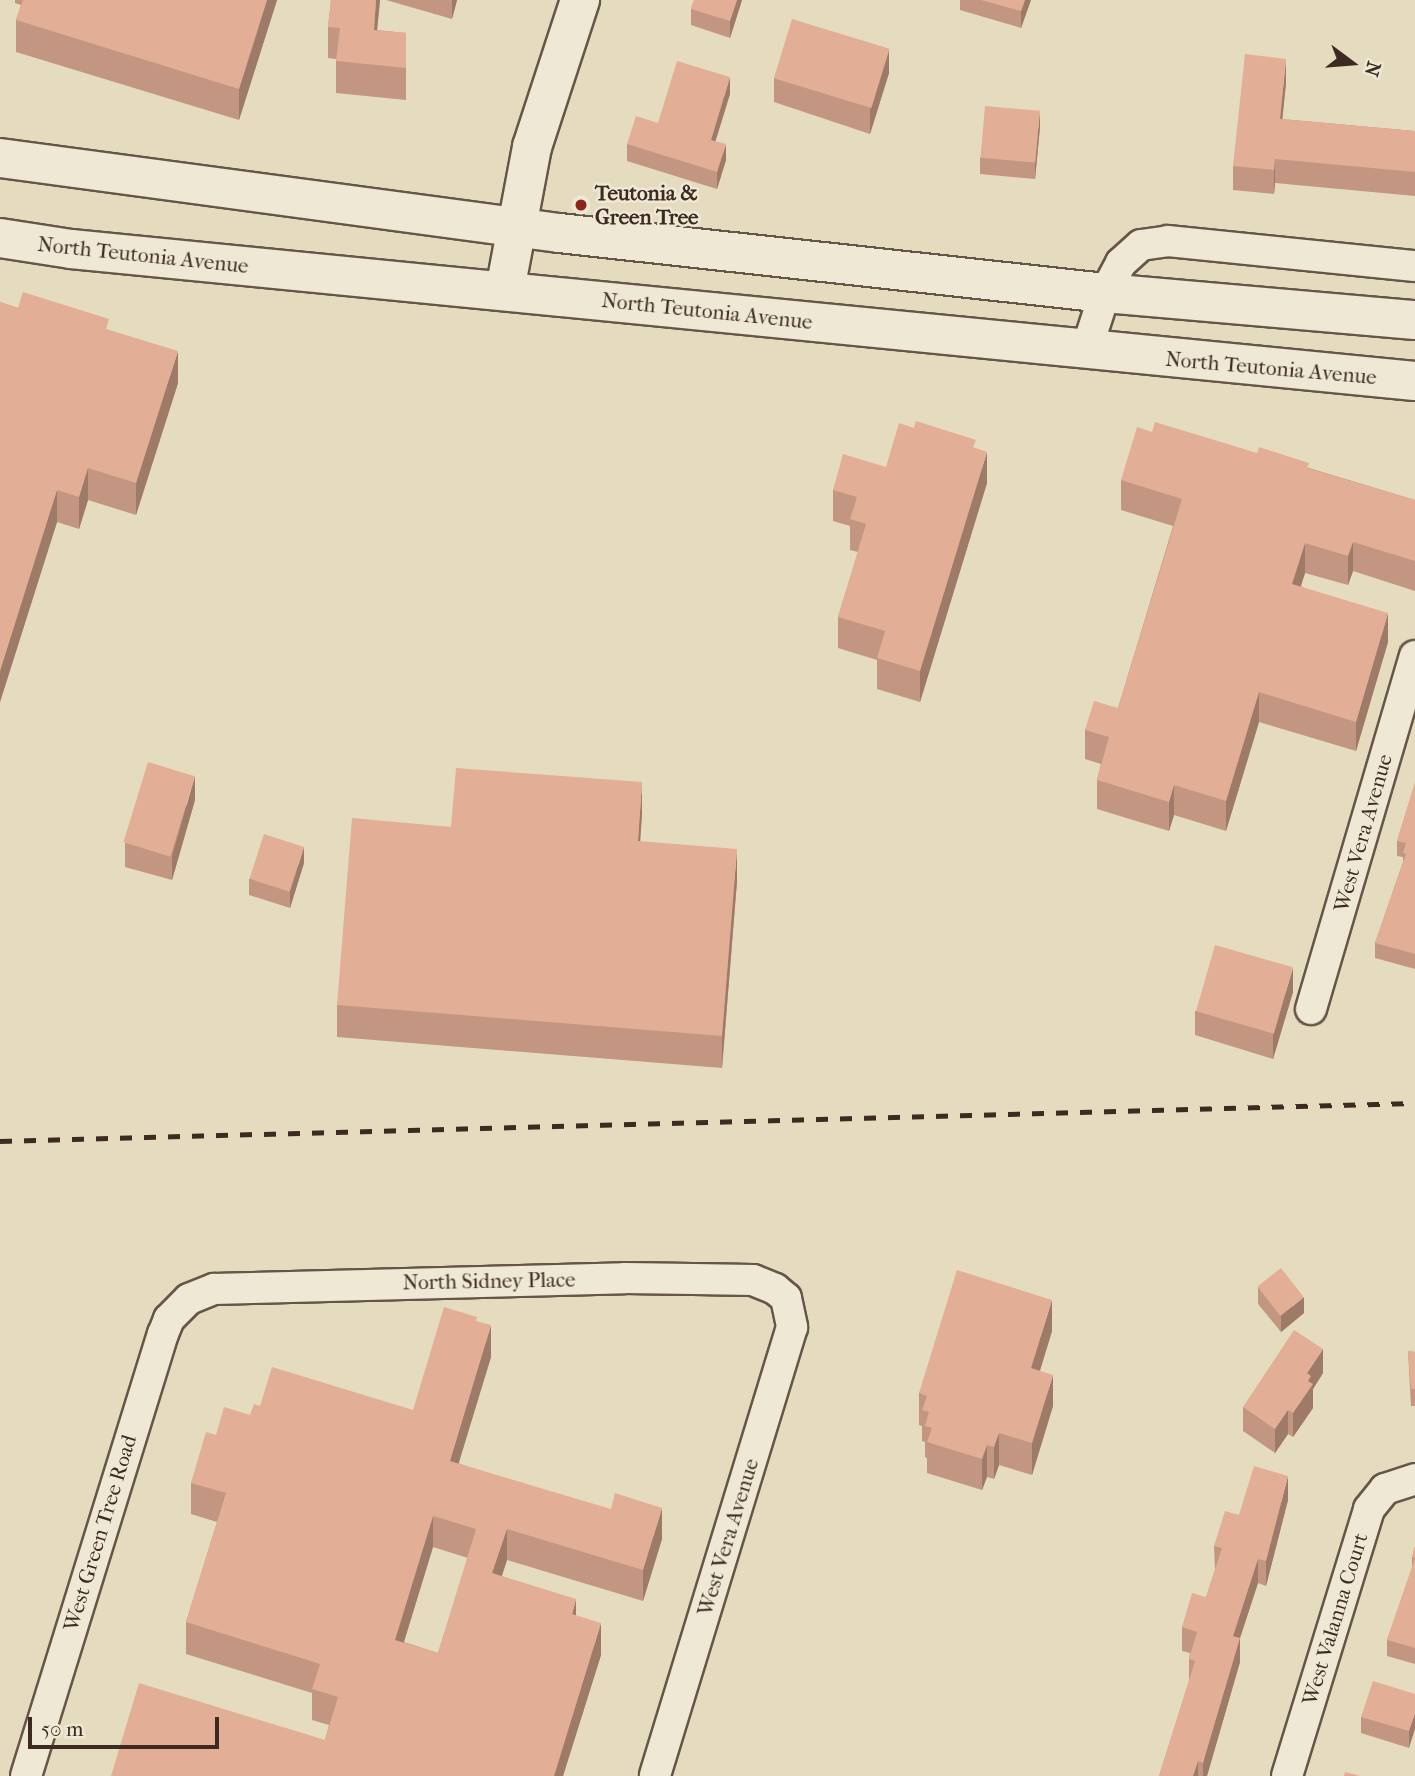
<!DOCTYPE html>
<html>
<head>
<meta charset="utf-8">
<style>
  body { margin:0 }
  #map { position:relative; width:1415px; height:1776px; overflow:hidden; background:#e5dcbf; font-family:"IM FELL French Canon",serif }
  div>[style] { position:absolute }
  .roads { filter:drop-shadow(2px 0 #675648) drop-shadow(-2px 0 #675648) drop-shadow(0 2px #675648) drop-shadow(0 -2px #675648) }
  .street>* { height:30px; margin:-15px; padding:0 15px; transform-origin:15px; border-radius:15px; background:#eee8d5 }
  .secondary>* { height:38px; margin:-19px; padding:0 19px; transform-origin:19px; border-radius:19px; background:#eee8d5 }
  .rail>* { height:5px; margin-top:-2.5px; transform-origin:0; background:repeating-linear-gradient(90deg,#3d2a20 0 12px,transparent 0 24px) }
  .wall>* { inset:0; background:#c29680 }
  .shaded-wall>* { inset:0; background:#9e7a68 }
  .building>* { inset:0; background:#e2ae95; transform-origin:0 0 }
  .dots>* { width:19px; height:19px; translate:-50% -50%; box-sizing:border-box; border:4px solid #eee8d5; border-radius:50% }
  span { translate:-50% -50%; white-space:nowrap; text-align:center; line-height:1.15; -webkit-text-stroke:5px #eee8d5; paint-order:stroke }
  .poi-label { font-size:21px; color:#3d2a20; font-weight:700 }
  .left { translate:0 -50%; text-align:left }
  .street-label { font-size:21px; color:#3d2a20 }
  .north { position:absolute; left:1317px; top:28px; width:70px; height:70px; -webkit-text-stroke:5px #eee8d5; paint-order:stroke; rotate:106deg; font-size:19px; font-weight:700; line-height:28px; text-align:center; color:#3d2a20 }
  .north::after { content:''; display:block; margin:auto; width:24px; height:32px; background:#3d2a20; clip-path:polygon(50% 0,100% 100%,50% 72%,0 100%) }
  .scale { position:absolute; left:28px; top:1717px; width:191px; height:32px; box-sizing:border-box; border:4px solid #3d2a20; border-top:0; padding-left:9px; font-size:21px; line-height:24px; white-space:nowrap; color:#3d2a20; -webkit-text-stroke:5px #eee8d5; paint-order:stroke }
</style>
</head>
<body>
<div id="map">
  <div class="roads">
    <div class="street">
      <div style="left:1086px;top:351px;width:61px;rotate:-71.9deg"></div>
      <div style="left:1105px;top:293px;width:34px;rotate:-62deg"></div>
      <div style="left:1121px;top:263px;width:27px;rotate:-42deg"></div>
      <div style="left:1141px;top:245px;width:27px;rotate:-8deg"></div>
      <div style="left:1168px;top:241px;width:248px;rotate:5.8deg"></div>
      <div style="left:1311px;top:1009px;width:368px;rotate:-73.6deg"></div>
      <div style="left:26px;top:1776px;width:463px;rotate:-72.8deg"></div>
      <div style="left:163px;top:1334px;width:16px;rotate:-68deg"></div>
      <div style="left:169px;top:1319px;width:28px;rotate:-45deg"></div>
      <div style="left:189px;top:1299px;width:27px;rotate:-22deg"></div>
      <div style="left:214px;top:1289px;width:411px;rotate:-1.5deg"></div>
      <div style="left:625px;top:1278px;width:128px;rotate:0.9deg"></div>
      <div style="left:753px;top:1280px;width:24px;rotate:22deg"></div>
      <div style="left:775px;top:1289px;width:14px;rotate:39deg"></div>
      <div style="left:786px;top:1298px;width:30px;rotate:78deg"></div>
      <div style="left:792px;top:1327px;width:469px;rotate:107deg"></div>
      <div style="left:1287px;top:1776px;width:279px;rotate:-72.9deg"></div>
      <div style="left:1369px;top:1509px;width:26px;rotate:-51deg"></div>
      <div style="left:1385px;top:1489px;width:32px;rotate:-18deg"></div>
    </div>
    <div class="secondary">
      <div style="left:0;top:158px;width:564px;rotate:7.64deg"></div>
      <div style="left:559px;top:233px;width:549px;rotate:6.27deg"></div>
      <div style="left:1105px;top:293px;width:311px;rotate:5deg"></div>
      <div style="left:0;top:238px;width:72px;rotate:8.8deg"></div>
      <div style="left:71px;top:249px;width:1350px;rotate:5.61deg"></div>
      <div style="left:505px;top:290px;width:146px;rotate:-79.3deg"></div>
      <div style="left:532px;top:147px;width:155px;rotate:-71.9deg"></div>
    </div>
  </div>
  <div class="rail">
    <div style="left:0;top:1141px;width:1416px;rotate:-1.54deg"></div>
  </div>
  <div class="wall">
    <div style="clip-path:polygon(15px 0,277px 0,239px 120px,16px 52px,16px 20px,21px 5px,15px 3px)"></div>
    <div style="clip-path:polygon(331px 0,380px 0,377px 30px,406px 33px,406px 100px,336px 93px,336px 59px,328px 58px,328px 27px)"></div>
    <div style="clip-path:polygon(386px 0,457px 0,452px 19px)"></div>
    <div style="clip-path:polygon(694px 0,742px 0,730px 38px,691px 25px,691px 9px)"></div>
    <div style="clip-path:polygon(960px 0,1031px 0,1021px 28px,960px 10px)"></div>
    <div style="clip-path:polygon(889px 73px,870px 134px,774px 102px,774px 78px)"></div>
    <div style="clip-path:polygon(1286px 83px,1282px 119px,1415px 131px,1415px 196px,1275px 183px,1274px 194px,1233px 190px,1233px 166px)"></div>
    <div style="clip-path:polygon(730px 94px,715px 141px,726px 160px,717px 189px,627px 161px,627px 144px,658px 123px)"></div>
    <div style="clip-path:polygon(1040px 127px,1035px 179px,980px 174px,980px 158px)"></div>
    <div style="clip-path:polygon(0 302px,18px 308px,109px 330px,178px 383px,136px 515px,88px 500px,79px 529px,57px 522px,0 702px)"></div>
    <div style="clip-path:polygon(1152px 432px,1309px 468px,1415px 500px,1415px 591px,1353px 571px,1348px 585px,1305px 573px,1301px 586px,1388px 642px,1356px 751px,1259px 722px,1226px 831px,1174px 815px,1169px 831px,1097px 809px,1097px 780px,1101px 764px,1085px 759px,1085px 730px,1118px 708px,1173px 526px,1121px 510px,1121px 480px)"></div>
    <div style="clip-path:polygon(976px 448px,987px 483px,920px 702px,877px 689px,877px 660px,838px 648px,838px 617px,858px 552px,850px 550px,850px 526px,833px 521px,833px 490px)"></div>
    <div style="clip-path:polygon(1415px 783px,1415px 969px,1375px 958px,1375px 943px,1403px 862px,1403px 857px,1397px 856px,1397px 841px)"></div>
    <div style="clip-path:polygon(195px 800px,172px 880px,125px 867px,125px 843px)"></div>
    <div style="clip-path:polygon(642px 814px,640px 841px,737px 881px,722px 1068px,337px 1037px,337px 1005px,451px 827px)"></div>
    <div style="clip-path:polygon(304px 863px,290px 908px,249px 895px,249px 879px)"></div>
    <div style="clip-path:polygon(1293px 992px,1273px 1059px,1195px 1035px,1195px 1011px)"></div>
    <div style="clip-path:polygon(1258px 1287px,1304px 1313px,1281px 1332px,1258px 1304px)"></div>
    <div style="clip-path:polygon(evenodd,477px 1321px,491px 1357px,458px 1463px,662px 1539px,643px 1601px,507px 1560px,502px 1576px,576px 1616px,601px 1655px,563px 1776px,111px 1776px,325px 1740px,329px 1725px,312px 1720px,312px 1693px,186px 1654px,186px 1622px,217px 1522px,191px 1514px,191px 1483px,216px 1435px,250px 1415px,260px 1406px,413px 1410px,477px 1321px,433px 1547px,468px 1558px,438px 1653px,404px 1642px,433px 1547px)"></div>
    <div style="clip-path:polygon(1052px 1331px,1040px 1371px,1053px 1406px,1032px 1475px,999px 1465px,994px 1479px,987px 1477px,982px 1490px,927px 1473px,927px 1458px,925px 1457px,925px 1442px,922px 1441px,922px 1426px,919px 1425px,919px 1393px)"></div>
    <div style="clip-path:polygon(1408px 1351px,1415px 1352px,1415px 1406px,1411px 1406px)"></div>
    <div style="clip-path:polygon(1323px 1373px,1313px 1389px,1313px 1408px,1293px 1437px,1288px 1434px,1275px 1453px,1243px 1431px,1243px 1407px)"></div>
    <div style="clip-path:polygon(1288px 1500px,1266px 1586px,1258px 1583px,1240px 1638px,1240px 1662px,1207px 1776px,1159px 1776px,1189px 1681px,1189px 1659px,1190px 1653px,1182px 1651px,1182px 1627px,1206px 1597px,1215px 1570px,1214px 1546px,1239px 1515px)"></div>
    <div style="clip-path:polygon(1415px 1546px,1415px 1664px,1387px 1656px,1387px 1640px,1412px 1568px,1412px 1557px)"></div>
    <div style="clip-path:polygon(1415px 1694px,1409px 1748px,1361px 1733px,1361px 1717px)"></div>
  </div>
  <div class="shaded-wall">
    <div style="clip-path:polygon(267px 0,277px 0,239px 120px,239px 89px)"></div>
    <div style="clip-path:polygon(376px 0,380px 0,374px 61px,374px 30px)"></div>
    <div style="clip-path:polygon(452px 0,457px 0,452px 19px)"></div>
    <div style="clip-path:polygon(737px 0,742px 0,730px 38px,730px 21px)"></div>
    <div style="clip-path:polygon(1025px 0,1031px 0,1021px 28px,1021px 11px)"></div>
    <div style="clip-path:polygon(889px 49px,889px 73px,870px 134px,870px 110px)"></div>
    <div style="clip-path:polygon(1286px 59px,1286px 83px,1280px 143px,1280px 119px)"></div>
    <div style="clip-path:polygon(730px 77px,730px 94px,711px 156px,711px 140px)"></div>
    <div style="clip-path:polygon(1040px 111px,1040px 127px,1035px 179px,1035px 163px)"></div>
    <div style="clip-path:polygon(726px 144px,726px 160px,717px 189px,717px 172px)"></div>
    <div style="clip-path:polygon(1275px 159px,1275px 183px,1274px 194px,1274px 170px)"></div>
    <div style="clip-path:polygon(178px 351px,178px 383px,136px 515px,136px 483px)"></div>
    <div style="clip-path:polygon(987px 452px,987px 483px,920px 702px,920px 671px)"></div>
    <div style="clip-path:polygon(88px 468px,88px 500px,79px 529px,79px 497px)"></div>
    <div style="clip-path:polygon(57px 490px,57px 522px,0 702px,0 671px)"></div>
    <div style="clip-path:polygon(1353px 542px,1353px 571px,1348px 585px,1348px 556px)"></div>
    <div style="clip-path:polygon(1305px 543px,1305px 573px,1292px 613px,1292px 584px)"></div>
    <div style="clip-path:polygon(1388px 613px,1388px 642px,1356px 751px,1356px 722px)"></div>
    <div style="clip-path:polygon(1259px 692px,1259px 722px,1226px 831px,1226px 801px)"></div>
    <div style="clip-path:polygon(195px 776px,195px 800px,172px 880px,172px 856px)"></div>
    <div style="clip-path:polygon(642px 782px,642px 814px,638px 873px,638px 841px)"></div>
    <div style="clip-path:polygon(1174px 785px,1174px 815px,1169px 831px,1169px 802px)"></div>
    <div style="clip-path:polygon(304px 847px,304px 863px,290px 908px,290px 892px)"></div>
    <div style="clip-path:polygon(737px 849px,737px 881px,722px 1068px,722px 1036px)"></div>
    <div style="clip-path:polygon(1293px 968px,1293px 992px,1273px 1059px,1273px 1035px)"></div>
    <div style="clip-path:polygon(1304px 1297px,1304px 1313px,1281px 1332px,1281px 1316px)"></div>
    <div style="clip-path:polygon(1052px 1300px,1052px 1331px,1031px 1399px,1031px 1368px)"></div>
    <div style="clip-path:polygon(491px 1325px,491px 1357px,450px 1492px,450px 1461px)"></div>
    <div style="clip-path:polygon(1323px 1349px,1323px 1373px,1313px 1389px,1313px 1408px,1293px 1437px,1293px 1413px,1307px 1373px)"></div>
    <div style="clip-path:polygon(1053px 1375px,1053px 1406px,1032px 1475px,1032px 1443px)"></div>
    <div style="clip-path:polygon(1288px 1410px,1288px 1434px,1275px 1453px,1275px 1429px)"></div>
    <div style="clip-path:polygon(999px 1433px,999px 1465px,994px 1479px,994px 1447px)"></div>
    <div style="clip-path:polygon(987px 1445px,987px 1477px,982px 1490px,982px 1459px)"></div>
    <div style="clip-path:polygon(1288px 1476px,1288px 1500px,1266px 1586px,1266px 1561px)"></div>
    <div style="clip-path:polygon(662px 1508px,662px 1539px,643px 1601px,643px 1570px)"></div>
    <div style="clip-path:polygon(433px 1516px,433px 1547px,395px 1671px,395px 1640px)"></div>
    <div style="clip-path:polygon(507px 1529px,507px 1560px,492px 1604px,492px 1573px)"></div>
    <div style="clip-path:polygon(1258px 1559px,1258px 1583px,1240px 1638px,1240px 1662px,1207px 1776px,1203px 1776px,1203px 1763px,1233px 1636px)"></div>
    <div style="clip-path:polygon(576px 1599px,576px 1631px,572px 1614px)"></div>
    <div style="clip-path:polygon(601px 1623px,601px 1655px,563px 1776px,554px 1776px)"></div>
    <div style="clip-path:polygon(1415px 1713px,1415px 1729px,1409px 1748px,1409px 1731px)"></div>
    <div style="clip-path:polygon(1198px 1761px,1198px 1776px,1193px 1776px)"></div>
  </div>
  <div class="building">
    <div style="clip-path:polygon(23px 0,267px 0,239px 89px,16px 20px)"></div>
    <div style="clip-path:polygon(331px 0,376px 0,374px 30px,406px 33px,406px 68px,336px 61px,340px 28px,328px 27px)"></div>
    <div style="clip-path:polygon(694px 0,737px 0,730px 21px,691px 9px)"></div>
    <div style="clip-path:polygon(981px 0,1025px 0,1021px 11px)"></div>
    <div style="left:792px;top:19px;width:102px;height:62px;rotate:17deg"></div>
    <div style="clip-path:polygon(1245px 54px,1286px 59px,1280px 119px,1415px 131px,1415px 172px,1275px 159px,1274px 170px,1233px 166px)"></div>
    <div style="clip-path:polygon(677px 61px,730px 77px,711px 140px,726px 144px,717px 172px,627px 144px,636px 116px,658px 123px)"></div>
    <div style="left:985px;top:106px;width:55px;height:52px;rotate:5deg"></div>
    <div style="clip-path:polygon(23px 292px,109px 319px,106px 329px,178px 351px,136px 483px,88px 468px,79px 497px,57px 490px,0 671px,0 302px,18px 308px)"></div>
    <div style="clip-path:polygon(916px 421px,976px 440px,973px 447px,987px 452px,920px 671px,877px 658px,885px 631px,838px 617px,866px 524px,850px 519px,857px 497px,833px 490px,843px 454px,886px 467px,899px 423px,914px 428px)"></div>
    <div style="clip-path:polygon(1155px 422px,1257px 453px,1259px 447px,1309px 463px,1307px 468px,1415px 500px,1415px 561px,1353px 542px,1348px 556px,1305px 543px,1292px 584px,1388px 613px,1356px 722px,1259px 692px,1226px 801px,1174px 785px,1169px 802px,1097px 780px,1109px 737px,1085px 730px,1094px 701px,1118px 708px,1182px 499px,1121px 480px,1137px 427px,1152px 432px)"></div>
    <div style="left:148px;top:762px;width:49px;height:84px;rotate:17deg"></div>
    <div style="clip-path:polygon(456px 768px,642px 782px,638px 841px,737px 849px,722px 1036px,337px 1005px,352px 818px,451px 827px)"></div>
    <div style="clip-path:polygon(1415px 783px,1415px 954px,1375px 943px,1406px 854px,1403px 853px,1406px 843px,1397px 841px)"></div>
    <div style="left:264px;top:834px;width:42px;height:47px;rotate:18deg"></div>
    <div style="left:1215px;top:945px;width:81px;height:69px;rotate:16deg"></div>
    <div style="left:1281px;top:1268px;width:37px;height:30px;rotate:52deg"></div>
    <div style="clip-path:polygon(957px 1270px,1052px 1300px,1031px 1368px,1053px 1375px,1032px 1443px,999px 1433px,994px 1447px,987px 1445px,982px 1459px,927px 1442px,932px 1428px,925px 1426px,929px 1412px,922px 1410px,927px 1396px,919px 1393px)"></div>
    <div style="clip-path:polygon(evenodd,444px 1307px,477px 1317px,476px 1321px,491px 1325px,450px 1461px,611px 1509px,615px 1493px,662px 1508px,643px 1570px,507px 1529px,492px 1573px,576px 1599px,572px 1614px,601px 1623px,554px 1776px,111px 1776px,139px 1683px,325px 1740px,338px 1697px,312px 1689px,320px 1664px,186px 1622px,226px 1493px,191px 1483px,206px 1432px,216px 1435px,224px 1407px,250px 1415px,254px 1404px,260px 1406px,272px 1367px,413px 1410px,444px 1307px,433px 1516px,476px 1529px,438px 1653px,395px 1640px,433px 1516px)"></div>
    <div style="clip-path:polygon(1294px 1330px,1323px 1349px,1307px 1373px,1311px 1376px,1308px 1381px,1313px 1384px,1293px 1413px,1288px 1410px,1275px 1429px,1243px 1407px)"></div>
    <div style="clip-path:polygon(1408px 1351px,1415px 1352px,1415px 1389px,1411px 1389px)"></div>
    <div style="clip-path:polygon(1254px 1466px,1288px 1476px,1266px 1561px,1258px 1559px,1233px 1636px,1240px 1638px,1203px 1763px,1198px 1761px,1193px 1776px,1159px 1776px,1195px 1661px,1189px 1659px,1197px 1632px,1182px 1627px,1192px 1593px,1206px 1597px,1222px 1548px,1214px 1546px,1225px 1511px,1239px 1515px)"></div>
    <div style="clip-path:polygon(1415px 1546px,1415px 1558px,1412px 1557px)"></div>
    <div style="clip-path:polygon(1415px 1558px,1415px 1648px,1387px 1640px)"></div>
    <div style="clip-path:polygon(1373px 1681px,1415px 1694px,1415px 1713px,1409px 1731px,1361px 1717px)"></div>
    <div style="clip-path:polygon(1345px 1772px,1360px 1776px,1344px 1776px)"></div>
  </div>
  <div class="dots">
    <div style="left:581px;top:205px;background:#8f2418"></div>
  </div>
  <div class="poi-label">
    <span class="left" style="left:595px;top:205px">Teutonia &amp;<br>Green Tree</span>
  </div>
  <div class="street-label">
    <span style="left:143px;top:255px;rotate:6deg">North Teutonia Avenue</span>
    <span style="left:707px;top:311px;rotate:6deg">North Teutonia Avenue</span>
    <span style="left:1271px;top:368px;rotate:5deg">North Teutonia Avenue</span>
    <span style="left:1363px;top:833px;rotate:-74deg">West Vera Avenue</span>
    <span style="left:489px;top:1281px;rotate:-1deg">North Sidney Place</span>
    <span style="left:100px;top:1533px;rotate:-73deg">West Green Tree Road</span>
    <span style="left:728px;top:1537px;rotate:-73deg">West Vera Avenue</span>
    <span style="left:1335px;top:1619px;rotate:-73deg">West Valanna Court</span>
  </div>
  <div class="north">N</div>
  <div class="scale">50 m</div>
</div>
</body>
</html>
